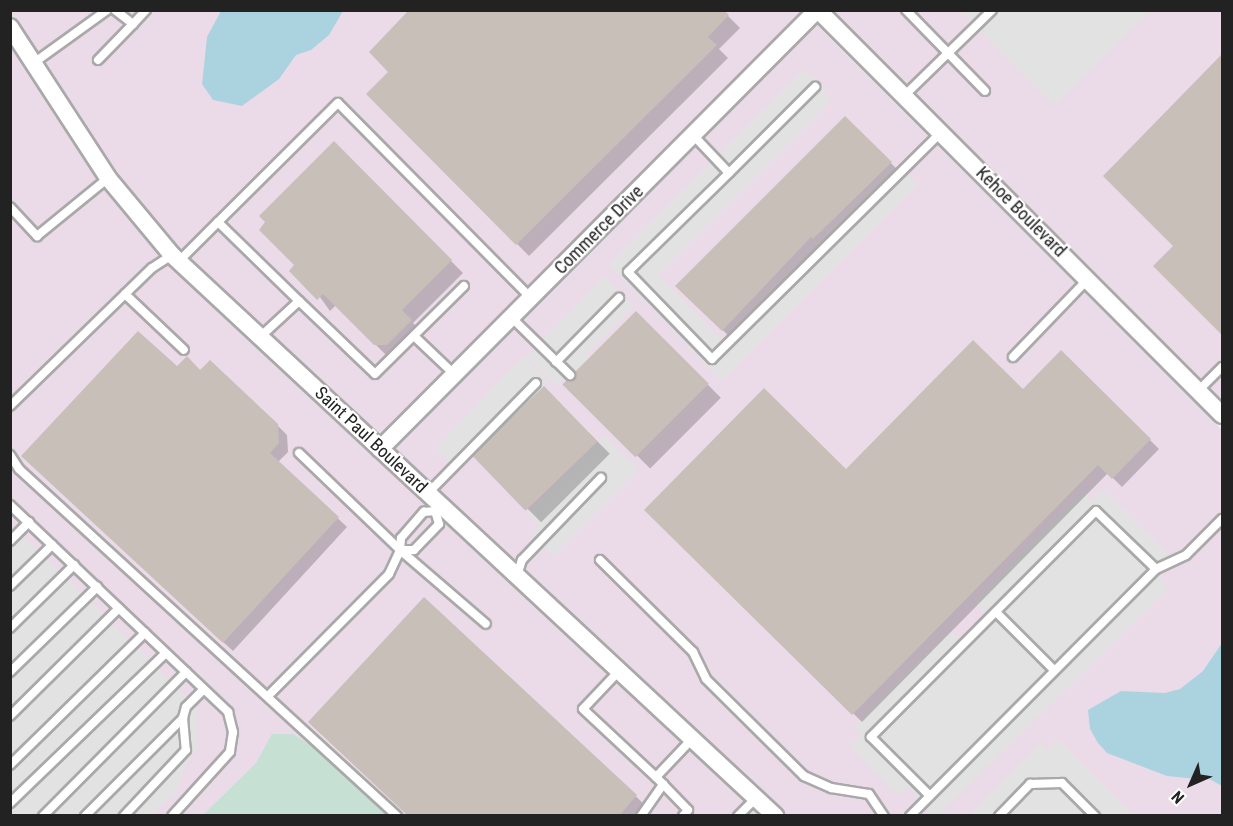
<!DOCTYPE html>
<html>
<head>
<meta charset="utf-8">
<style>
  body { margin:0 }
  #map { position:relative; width:1233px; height:826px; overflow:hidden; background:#f2efe9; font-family:"Roboto Condensed",sans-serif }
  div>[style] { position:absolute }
  .industrial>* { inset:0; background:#ebdbe8 }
  .wetland>* { inset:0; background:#c6e0d4 }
  .parking>* { inset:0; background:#e2e2e2 }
  .water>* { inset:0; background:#aad3df }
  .shadow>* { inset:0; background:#0003; transform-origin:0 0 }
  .building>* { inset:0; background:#c7bfb8; transform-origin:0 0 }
  .roads { filter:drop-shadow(2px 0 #a9a9a9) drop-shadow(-2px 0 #a9a9a9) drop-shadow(0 2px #a9a9a9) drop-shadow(0 -2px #a9a9a9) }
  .service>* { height:8px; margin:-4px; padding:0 4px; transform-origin:4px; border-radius:4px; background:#fff }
  .minor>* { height:16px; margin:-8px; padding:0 8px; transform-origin:8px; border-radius:8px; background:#fff }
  span { translate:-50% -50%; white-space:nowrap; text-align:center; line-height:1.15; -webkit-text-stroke:4.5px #fff; paint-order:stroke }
  .street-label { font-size:18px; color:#222 }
  .frame { position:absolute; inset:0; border:12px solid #222; pointer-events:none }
  .north { position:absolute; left:1161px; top:754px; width:60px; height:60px; -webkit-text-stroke:4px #fff; paint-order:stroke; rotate:225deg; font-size:16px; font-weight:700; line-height:24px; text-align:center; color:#222 }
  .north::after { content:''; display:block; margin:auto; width:21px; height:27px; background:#222; clip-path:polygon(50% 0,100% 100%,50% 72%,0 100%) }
</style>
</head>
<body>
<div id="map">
  <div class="industrial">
    <div style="clip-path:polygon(10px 11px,803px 11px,1222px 430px,1222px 815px,11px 815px)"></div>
    <div style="clip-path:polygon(830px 11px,1222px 11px,1222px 404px)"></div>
  </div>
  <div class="wetland">
    <div style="clip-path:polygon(272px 734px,293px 734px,340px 764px,392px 816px,202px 816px,256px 763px)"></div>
  </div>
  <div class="parking">
    <div style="clip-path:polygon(960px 11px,1150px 11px,1054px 105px)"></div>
    <div style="clip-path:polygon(803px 70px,826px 87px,824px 93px,832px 100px,658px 274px,721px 340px,898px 164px,918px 185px,722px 381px,609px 265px)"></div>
    <div style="clip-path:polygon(605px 276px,634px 306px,585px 354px,591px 360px,570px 381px,565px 378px,556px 386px,527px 356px)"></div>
    <div style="clip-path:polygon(524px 356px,549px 381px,471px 459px,457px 469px,435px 448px)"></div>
    <div style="clip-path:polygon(604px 435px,638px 470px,553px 556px,531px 535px,539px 526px,527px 514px)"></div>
    <div style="clip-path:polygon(1103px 490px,1167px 553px,1160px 582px,1168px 589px,938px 815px,932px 815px,908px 787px,897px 794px,850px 746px,861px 736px,854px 726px,949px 632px,961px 638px,984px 613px,975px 602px,1084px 492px,1092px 500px)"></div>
    <div style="clip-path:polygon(10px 522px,197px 708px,197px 748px,184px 768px,177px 791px,151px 815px,11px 815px)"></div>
    <div style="clip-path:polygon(1057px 739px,1133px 815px,1040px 816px,1035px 811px,1030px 815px,968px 816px,1041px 743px,1048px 750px)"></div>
  </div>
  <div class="water">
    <div style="clip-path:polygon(221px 11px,221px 10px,343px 11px,329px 35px,311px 50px,296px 55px,279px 79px,242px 106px,213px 100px,202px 84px,207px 37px)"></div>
    <div style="clip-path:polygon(1222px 643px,1222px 786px,1202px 775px,1197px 779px,1167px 776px,1107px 753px,1098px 743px,1090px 729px,1088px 710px,1121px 691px,1165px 693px,1180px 689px,1203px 671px)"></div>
  </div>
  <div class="shadow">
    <div style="clip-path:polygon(722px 10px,740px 28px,719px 49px,728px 58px,529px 256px,368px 94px,390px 72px)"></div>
    <div style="clip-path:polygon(1222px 56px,1222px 333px,1155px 266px,1175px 246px,1105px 176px)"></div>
    <div style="clip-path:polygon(845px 118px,903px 175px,824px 249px,735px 342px,677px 286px)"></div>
    <div style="clip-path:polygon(334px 144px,463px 273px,413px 323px,423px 333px,400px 356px,388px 357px,336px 305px,330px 311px,297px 265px)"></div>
    <div style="left:636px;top:313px;width:120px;height:100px;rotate:45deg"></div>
    <div style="clip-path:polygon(1061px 352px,1159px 449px,1122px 487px,1108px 473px,862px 722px,646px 510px,846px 471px,1023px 391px)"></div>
    <div style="clip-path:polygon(177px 368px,200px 372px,277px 425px,287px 435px,288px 452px,278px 462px,347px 527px,233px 651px,32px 465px)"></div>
    <div style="left:544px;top:388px;width:93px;height:97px;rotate:45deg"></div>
    <div style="clip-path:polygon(424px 599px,645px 805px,636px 816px,409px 816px)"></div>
  </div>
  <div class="building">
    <div style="clip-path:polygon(409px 10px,724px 10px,729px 15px,708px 37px,717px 45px,516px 245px,366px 94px,388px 72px,369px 52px)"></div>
    <div style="clip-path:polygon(1222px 54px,1222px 332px,1221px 334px,1153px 266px,1173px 246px,1103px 176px)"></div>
    <div style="clip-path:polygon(845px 116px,892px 162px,813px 239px,811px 237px,722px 331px,675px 286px)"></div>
    <div style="clip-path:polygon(334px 141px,452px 260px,402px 310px,412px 320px,387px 345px,374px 345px,323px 294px,317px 300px,289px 271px,294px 265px,259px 230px,265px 222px,259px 216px)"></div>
    <div style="left:636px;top:311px;width:103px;height:104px;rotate:45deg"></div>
    <div style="clip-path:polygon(138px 331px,177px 366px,187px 356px,200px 370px,210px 360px,278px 424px,279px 443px,270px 453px,339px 517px,223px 643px,21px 456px)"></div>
    <div style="clip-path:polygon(973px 340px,1023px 389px,1061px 350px,1151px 439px,1112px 479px,1098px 465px,852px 715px,644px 510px,764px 388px,846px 469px)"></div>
    <div style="left:544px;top:386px;width:77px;height:100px;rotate:46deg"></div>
    <div style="clip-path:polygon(424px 597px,637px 795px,619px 816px,408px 816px,308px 722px)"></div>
  </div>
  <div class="roads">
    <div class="service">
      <div style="left:115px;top:10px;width:23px;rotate:38deg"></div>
      <div style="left:133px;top:24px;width:19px;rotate:-47deg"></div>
      <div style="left:906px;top:10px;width:113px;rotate:45.7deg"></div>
      <div style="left:98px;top:60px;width:50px;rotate:-45.8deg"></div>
      <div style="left:35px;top:62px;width:89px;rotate:-35.8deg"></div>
      <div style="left:904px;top:96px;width:123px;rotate:-44.3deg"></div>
      <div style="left:693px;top:135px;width:52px;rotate:46.5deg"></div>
      <div style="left:729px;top:173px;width:141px;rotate:135.6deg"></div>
      <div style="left:628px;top:272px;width:121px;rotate:46deg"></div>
      <div style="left:712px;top:359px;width:322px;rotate:-44.7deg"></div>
      <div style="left:729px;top:173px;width:122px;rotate:-45deg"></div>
      <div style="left:10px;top:207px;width:40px;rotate:47deg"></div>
      <div style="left:37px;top:236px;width:92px;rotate:-39.2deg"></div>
      <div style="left:218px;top:222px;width:169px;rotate:-44.8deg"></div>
      <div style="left:338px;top:103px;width:274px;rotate:45.3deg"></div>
      <div style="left:179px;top:261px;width:55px;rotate:-45deg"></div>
      <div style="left:218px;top:222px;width:113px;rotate:44.3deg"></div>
      <div style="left:299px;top:301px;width:53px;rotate:137.3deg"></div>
      <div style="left:125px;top:294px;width:81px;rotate:43.5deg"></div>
      <div style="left:299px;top:301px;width:105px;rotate:43.8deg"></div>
      <div style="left:375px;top:374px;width:125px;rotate:-44.7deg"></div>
      <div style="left:511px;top:317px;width:83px;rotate:44.5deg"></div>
      <div style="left:414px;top:336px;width:55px;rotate:43.5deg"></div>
      <div style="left:1013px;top:357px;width:107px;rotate:-46.1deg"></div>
      <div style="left:556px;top:362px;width:90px;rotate:-45.5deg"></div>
      <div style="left:1198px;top:391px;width:34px;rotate:-45deg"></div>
      <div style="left:10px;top:406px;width:198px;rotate:-44.2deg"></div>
      <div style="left:152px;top:268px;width:24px;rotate:-33deg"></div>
      <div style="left:299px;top:453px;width:140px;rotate:43.8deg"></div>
      <div style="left:400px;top:550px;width:113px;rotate:40.7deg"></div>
      <div style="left:10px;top:455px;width:17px;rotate:57deg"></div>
      <div style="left:19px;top:469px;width:513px;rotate:42.55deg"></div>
      <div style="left:428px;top:493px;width:154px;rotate:-45.5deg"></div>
      <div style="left:10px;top:505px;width:301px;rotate:43.5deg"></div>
      <div style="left:228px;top:712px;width:21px;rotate:76deg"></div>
      <div style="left:233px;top:732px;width:20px;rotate:99deg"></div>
      <div style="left:230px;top:752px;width:86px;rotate:132.2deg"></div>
      <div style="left:10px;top:541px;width:27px;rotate:-45deg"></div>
      <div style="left:400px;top:550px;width:14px"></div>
      <div style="left:414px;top:550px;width:36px;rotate:-46deg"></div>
      <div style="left:439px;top:524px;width:14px;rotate:-107deg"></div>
      <div style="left:600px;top:560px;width:131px;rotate:44.7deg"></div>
      <div style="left:693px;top:652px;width:30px;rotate:64deg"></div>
      <div style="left:706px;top:679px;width:138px;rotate:44.7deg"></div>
      <div style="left:804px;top:776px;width:30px;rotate:24deg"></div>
      <div style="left:831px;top:788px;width:38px;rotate:9deg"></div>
      <div style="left:869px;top:794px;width:27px;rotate:56deg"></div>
      <div style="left:1156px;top:569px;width:33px;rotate:-25deg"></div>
      <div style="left:1186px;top:555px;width:51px;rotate:-45deg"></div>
      <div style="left:517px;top:576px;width:17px;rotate:-73deg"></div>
      <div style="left:522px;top:560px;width:114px;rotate:-46.1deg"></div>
      <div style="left:10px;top:586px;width:59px;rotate:-44.3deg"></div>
      <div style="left:996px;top:612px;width:82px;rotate:45deg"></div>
      <div style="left:10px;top:628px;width:90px;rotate:-44.5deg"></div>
      <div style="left:619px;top:671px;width:52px;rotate:133.5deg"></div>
      <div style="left:583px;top:709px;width:100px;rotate:43deg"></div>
      <div style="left:656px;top:777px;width:52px;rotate:-46.5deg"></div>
      <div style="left:10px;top:672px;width:122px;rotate:-44.3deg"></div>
      <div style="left:269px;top:695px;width:170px;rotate:-45.2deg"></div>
      <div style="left:389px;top:574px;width:26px;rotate:-65deg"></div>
      <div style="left:400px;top:550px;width:12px;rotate:-85deg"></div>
      <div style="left:401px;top:538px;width:35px;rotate:-49deg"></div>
      <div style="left:424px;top:512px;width:11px;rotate:-5deg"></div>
      <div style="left:435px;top:511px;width:8px;rotate:-50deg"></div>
      <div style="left:10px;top:716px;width:153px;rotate:-44.7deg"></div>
      <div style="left:183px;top:718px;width:11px;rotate:-75deg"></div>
      <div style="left:186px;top:707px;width:25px;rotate:-45deg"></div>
      <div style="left:10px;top:765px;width:189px;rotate:-44.4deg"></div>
      <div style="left:656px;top:777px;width:46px;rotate:45.9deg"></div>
      <div style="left:688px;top:810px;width:8px;rotate:130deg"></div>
      <div style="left:10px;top:803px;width:216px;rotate:-43.9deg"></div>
      <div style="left:43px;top:816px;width:203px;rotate:-45.2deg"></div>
      <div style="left:85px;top:816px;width:139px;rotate:-45deg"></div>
      <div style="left:183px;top:718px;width:32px;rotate:85deg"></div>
      <div style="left:186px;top:750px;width:91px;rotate:133.2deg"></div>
      <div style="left:641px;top:816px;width:39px;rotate:-55deg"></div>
      <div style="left:738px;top:816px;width:25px;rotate:-45deg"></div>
      <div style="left:910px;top:816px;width:349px;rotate:-45.1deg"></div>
      <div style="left:1156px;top:569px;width:83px;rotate:-136deg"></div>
      <div style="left:1096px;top:511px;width:319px;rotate:134.9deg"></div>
      <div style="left:871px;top:737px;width:83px;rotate:45deg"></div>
      <div style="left:999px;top:816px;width:45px;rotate:-45.9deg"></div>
      <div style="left:1030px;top:784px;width:32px;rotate:-2deg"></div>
      <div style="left:1062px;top:783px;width:47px;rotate:45deg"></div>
    </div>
    <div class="minor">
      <div style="left:818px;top:10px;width:572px;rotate:45.07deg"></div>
      <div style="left:10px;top:27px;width:180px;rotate:57deg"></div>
      <div style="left:108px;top:178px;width:100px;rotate:50.3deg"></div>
      <div style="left:172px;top:255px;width:824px;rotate:42.93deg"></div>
      <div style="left:380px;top:449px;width:619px;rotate:-45.13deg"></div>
    </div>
  </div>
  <div class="street-label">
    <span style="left:1021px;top:212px;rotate:45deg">Kehoe Boulevard</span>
    <span style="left:599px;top:230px;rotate:-45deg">Commerce Drive</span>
    <span style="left:371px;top:440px;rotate:43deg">Saint Paul Boulevard</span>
  </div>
  <div class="frame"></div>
  <div class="north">N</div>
</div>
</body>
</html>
